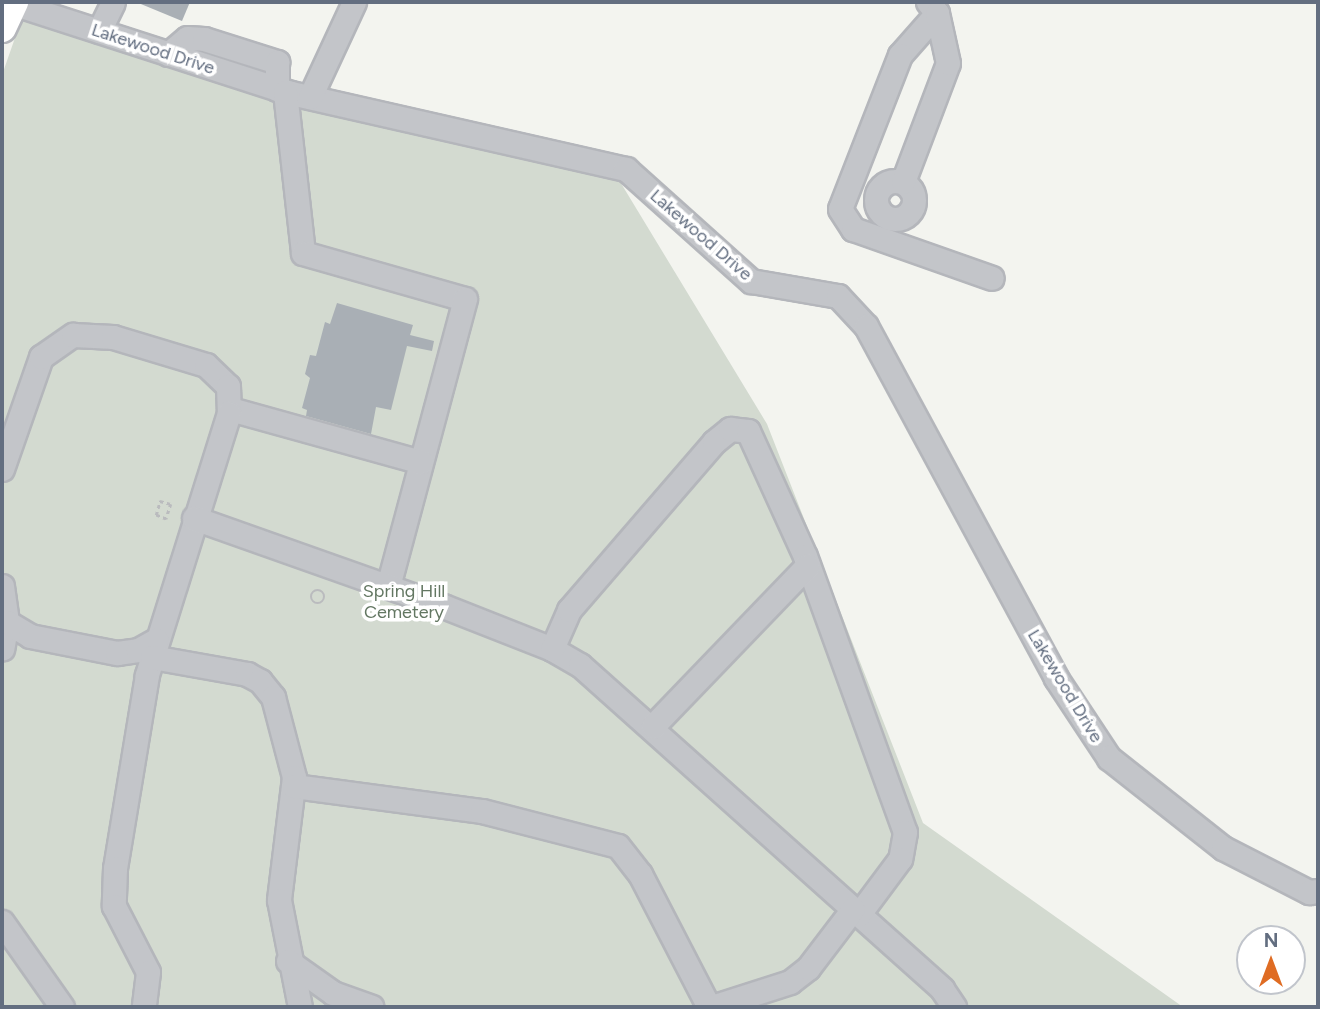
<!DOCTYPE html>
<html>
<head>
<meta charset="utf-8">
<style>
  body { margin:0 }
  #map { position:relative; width:1320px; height:1009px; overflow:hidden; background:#f3f4ef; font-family:Figtree,sans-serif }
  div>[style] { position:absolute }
  .green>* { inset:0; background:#d3dad0 }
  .building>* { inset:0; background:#a9afb5 }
  .path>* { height:2.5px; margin-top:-1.25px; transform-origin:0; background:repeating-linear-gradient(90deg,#babbbe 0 3.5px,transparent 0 7px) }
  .path>.ring { margin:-1.25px; padding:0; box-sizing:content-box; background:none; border:2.5px solid #babbbe; border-radius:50% }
  .roads { filter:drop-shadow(2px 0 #b4b6bb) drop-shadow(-2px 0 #b4b6bb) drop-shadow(0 2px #b4b6bb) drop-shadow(0 -2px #b4b6bb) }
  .minor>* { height:23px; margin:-11.5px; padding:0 11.5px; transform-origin:11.5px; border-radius:11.5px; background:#c3c5c9 }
  .minor>.ring { margin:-11.5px; padding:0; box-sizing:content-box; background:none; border:23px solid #c3c5c9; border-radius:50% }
  .major>* { height:28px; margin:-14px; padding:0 14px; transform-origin:14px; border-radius:14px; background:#fff }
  span { translate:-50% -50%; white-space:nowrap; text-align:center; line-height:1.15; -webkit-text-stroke:7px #fff; paint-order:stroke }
  .street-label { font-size:18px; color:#636e80 }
  .park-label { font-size:18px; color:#637762 }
  .frame { position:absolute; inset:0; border:4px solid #636e80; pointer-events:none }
  .north { position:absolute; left:1236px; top:925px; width:70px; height:70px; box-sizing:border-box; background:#fff; border:2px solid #c1c5cc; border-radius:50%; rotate:0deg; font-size:19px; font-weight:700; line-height:28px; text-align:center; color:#636e80 }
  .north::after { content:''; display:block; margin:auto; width:24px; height:32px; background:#df6c23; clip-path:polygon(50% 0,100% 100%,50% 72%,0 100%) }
</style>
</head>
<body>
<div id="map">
  <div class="green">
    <div style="clip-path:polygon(23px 15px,619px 180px,767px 424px,923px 823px,1183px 1007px,2px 1007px,2px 75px)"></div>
  </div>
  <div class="building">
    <div style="clip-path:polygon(136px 2px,190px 2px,182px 21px)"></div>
    <div style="clip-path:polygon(337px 303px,413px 325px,410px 335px,434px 341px,432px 351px,407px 346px,391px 410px,376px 407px,371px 434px,306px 416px,307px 410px,302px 408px,310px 378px,305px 374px,310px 355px,316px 356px,325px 322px,330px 324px)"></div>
  </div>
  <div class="path">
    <div style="left:160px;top:501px;width:11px;rotate:15deg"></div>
    <div style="left:171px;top:504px;width:16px;rotate:108deg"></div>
    <div style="left:166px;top:519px;width:11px;rotate:-158deg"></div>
    <div style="left:156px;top:515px;width:15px;rotate:-74deg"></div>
    <div class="ring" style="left:311px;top:590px;width:11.5px;height:11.5px"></div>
  </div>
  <div class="roads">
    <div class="minor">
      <div style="left:9px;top:2px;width:296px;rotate:17.9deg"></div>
      <div style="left:291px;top:93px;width:344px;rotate:12.8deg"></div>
      <div style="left:626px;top:169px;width:168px;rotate:41.9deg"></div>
      <div style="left:751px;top:281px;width:88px;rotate:9.8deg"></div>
      <div style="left:838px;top:296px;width:41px;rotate:47deg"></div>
      <div style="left:866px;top:326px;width:400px;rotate:61.6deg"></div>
      <div style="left:1056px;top:678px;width:96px;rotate:56.5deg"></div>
      <div style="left:1109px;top:758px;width:145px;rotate:38.3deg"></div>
      <div style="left:1223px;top:848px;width:97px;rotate:27.1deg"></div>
      <div style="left:1309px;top:892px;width:9px;rotate:-6deg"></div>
      <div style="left:928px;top:2px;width:14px;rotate:51deg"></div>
      <div style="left:937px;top:13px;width:56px;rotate:131.4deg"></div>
      <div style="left:900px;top:55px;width:165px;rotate:111.3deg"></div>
      <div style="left:840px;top:209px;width:24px;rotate:57deg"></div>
      <div style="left:853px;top:229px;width:147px;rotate:19.4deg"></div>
      <div style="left:99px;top:31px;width:32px;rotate:-64deg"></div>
      <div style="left:168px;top:54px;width:25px;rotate:-40deg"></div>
      <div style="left:187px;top:38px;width:17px;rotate:3deg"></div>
      <div style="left:204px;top:39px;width:77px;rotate:17.5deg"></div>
      <div style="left:277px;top:62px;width:27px;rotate:90deg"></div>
      <div style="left:285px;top:92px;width:162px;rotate:83.6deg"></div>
      <div style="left:303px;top:253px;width:168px;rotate:15.9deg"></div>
      <div style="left:465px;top:299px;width:297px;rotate:105deg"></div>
      <div style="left:310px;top:97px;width:105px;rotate:-65.1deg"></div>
      <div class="ring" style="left:876px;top:181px;width:15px;height:15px"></div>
      <div style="left:903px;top:182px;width:127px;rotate:-69.3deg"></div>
      <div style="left:948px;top:63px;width:51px;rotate:-102.4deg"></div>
      <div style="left:230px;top:409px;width:198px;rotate:15.5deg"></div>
      <div style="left:2px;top:469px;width:119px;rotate:-70.8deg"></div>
      <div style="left:41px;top:357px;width:39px;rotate:-35deg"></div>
      <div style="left:73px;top:335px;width:40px;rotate:2.9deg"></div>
      <div style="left:113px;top:337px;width:97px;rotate:16.8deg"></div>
      <div style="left:206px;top:365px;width:30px;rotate:44deg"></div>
      <div style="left:228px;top:386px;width:27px;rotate:88deg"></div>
      <div style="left:229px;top:413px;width:275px;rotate:107.4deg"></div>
      <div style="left:147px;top:675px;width:196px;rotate:99.4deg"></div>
      <div style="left:115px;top:868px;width:38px;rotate:92deg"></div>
      <div style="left:114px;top:906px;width:74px;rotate:62.7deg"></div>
      <div style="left:148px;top:972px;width:35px;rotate:97deg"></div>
      <div style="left:194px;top:518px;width:264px;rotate:19.5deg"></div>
      <div style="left:443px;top:606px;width:117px;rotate:21.5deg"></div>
      <div style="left:552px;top:649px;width:32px;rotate:30deg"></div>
      <div style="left:580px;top:665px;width:486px;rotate:41.8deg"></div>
      <div style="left:942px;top:989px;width:22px;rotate:56deg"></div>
      <div style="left:2px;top:586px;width:36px;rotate:82deg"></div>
      <div style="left:7px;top:622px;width:27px;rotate:100deg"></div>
      <div style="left:7px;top:622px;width:27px;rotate:31deg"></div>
      <div style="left:30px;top:636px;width:89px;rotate:11.1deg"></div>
      <div style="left:117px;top:653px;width:21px;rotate:-8deg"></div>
      <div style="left:138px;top:650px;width:21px;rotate:-29deg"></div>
      <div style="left:552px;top:649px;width:43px;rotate:-66.4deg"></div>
      <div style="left:569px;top:610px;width:222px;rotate:-49.2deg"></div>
      <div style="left:714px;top:442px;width:21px;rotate:-39deg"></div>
      <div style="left:730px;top:429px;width:18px;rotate:6deg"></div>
      <div style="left:748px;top:431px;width:137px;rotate:65.5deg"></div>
      <div style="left:805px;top:556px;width:294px;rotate:70.1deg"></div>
      <div style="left:905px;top:832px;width:27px;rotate:100deg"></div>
      <div style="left:900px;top:859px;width:69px;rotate:126.7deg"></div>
      <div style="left:152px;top:657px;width:97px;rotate:10.1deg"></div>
      <div style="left:247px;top:674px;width:15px;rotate:28deg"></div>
      <div style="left:260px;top:681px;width:21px;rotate:51deg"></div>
      <div style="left:273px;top:697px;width:83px;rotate:75.3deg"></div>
      <div style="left:294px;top:777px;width:124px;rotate:97deg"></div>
      <div style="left:279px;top:900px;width:109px;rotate:78.9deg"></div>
      <div style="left:653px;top:726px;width:223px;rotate:-46.1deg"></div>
      <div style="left:294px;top:786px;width:190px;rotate:7.6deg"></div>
      <div style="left:482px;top:811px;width:140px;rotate:14.4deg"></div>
      <div style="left:618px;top:846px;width:36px;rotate:52deg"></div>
      <div style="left:640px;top:874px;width:150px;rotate:62.6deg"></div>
      <div style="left:2px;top:922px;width:104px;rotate:54.8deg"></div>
      <div style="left:288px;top:961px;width:55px;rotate:35.4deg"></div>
      <div style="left:333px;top:993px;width:41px;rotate:19.7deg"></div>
      <div style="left:712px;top:1007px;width:82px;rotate:-17.8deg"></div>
      <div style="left:790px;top:982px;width:23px;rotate:-38deg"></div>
      <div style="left:808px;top:968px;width:74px;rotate:-52.7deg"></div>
    </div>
    <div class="major">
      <div style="left:2px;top:28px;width:29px;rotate:-65deg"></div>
    </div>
  </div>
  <div class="street-label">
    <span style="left:153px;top:49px;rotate:18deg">Lakewood Drive</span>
    <span style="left:701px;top:235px;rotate:41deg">Lakewood Drive</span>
    <span style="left:1065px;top:686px;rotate:59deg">Lakewood Drive</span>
  </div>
  <div class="park-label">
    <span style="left:404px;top:602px">Spring Hill<br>Cemetery</span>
  </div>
  <div class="frame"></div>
  <div class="north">N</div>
</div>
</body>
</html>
